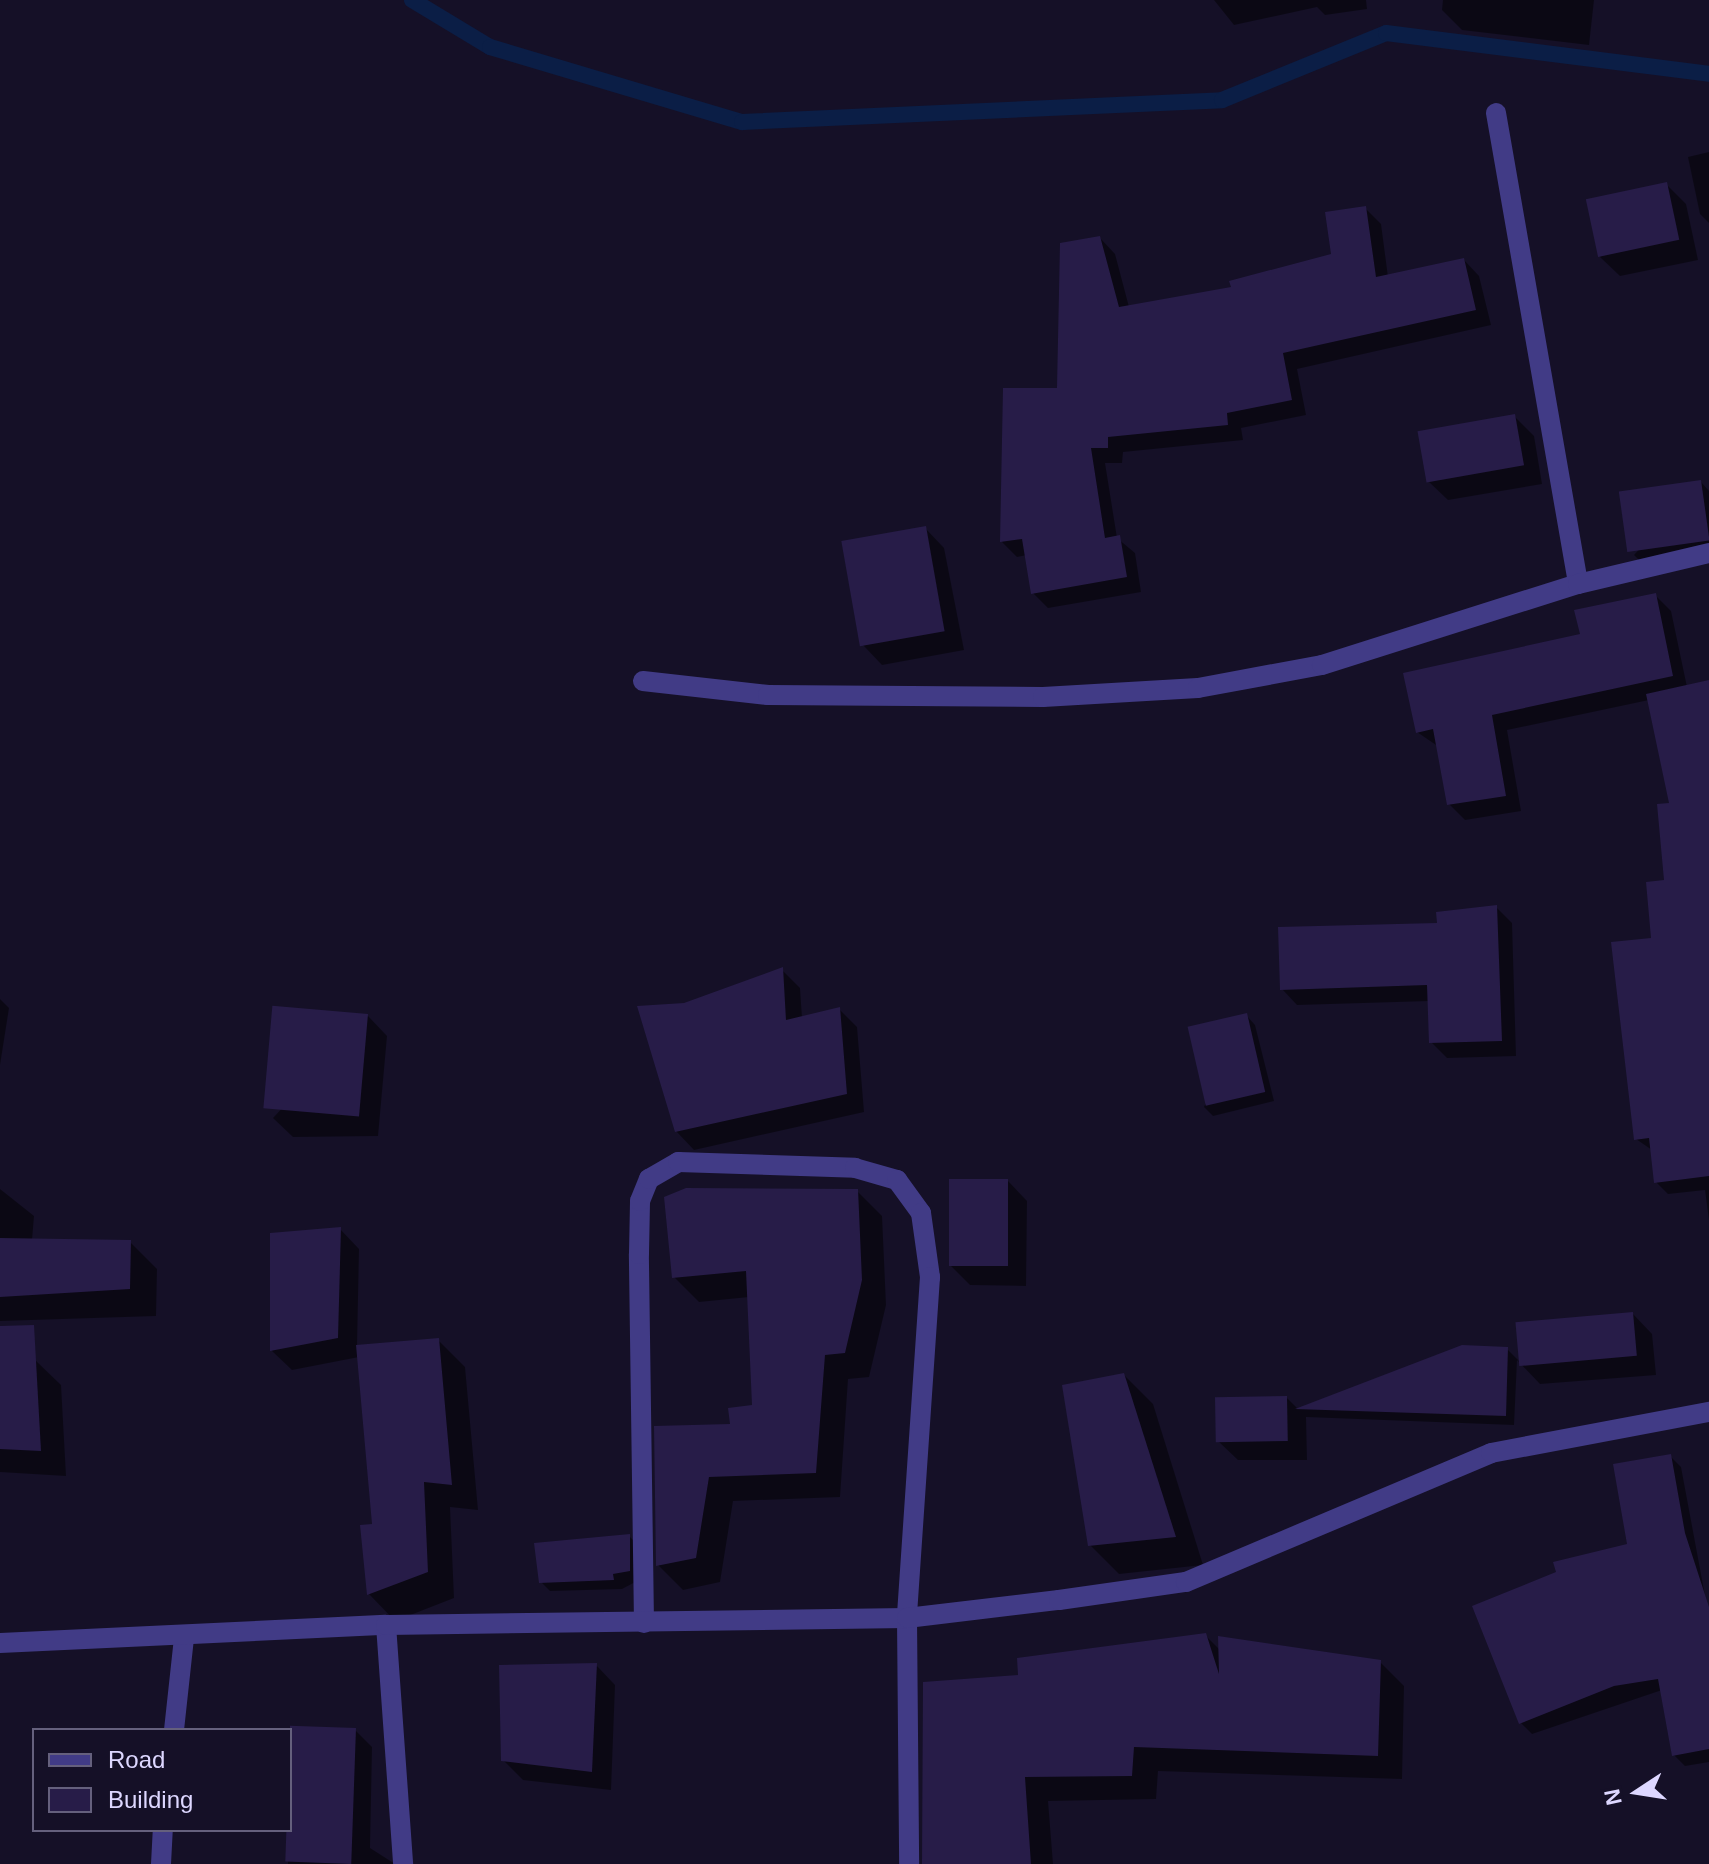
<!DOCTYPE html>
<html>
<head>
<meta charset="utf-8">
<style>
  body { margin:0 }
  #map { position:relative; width:1709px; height:1864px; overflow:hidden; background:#151027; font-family:Arial,sans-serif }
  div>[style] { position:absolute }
  .shadow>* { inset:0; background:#0007 }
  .stream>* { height:16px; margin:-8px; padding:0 8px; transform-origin:8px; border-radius:8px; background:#0b1e46 }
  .building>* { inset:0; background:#271c48; transform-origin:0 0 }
  .minor>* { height:20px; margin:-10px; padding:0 10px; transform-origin:10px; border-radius:10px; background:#413b86 }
  .tertiary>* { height:20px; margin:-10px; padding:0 10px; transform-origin:10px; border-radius:10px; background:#413b86 }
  span { translate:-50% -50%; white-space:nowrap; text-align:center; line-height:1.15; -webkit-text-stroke:7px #151027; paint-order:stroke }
  .legend { position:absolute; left:32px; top:1728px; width:260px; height:104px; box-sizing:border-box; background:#151027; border:2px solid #65607d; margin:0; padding:10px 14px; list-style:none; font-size:24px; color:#ddd7ff }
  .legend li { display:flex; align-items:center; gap:16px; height:40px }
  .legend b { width:40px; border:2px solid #65607d }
  .north { position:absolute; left:1597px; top:1752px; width:80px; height:80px; -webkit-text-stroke:6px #151027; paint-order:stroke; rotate:258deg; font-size:22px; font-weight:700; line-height:32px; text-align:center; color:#ddd7ff }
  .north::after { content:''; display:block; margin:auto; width:28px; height:36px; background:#ddd7ff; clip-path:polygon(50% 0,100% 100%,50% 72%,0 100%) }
</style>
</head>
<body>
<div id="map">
  <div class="shadow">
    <div style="clip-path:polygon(1214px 0,1366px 0,1367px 9px,1325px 15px,1317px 7px,1234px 25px)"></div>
    <div style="clip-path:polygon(1443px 0,1594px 0,1589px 45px,1462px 30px,1442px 10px)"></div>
    <div style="clip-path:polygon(1709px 152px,1709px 223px,1700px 214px,1688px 157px)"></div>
    <div style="clip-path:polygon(1666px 184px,1686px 204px,1698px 260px,1620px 276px,1600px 257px)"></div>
    <div style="clip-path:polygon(1365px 208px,1381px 224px,1388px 277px,1464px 260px,1479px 276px,1491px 325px,1297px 369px,1306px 415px,1241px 428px,1243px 440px,1123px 452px,1122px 463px,1105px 463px,1117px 538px,1135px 553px,1141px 592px,1048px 608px,1033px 593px,1027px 555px,1017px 557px,1002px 542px,1059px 390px,1100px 238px,1115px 254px,1129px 307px,1233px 289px,1333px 256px)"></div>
    <div style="clip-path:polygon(1514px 416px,1534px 436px,1542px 484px,1448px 500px,1428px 481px)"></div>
    <div style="clip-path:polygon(1701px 482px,1709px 491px,1709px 563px,1654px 575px,1634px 555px)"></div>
    <div style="clip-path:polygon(925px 528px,944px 548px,964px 650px,882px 665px,863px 645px)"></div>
    <div style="clip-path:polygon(1655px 595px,1671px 611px,1687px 687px,1709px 682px,1709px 767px,1649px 700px,1507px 730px,1521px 811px,1465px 820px,1449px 804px,1439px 747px,1417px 732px)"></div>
    <div style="clip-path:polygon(1709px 803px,1709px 1220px,1705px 1190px,1668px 1194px,1656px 1182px,1652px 1150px,1636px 1139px,1654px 939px,1666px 882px)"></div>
    <div style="clip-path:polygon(1496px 907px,1512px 923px,1516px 1056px,1447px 1058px,1431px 1042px,1430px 1001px,1297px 1005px,1282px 989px)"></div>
    <div style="clip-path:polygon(782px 970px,800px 988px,802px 1018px,839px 1009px,857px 1027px,864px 1112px,694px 1150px,676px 1131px,685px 1005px)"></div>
    <div style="clip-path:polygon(0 999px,9px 1008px,0 1065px)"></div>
    <div style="clip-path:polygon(1246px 1015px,1255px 1025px,1274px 1101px,1213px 1116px,1204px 1107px)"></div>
    <div style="clip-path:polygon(368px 1016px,387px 1036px,378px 1136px,293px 1137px,273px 1118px)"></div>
    <div style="clip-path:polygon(1008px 1181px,1027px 1201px,1026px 1286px,970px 1285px,950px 1265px)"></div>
    <div style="clip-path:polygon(0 1189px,34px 1216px,32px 1240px,130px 1242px,157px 1269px,156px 1316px,0 1321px)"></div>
    <div style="clip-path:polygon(857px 1191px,882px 1216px,886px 1305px,869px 1377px,848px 1379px,840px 1497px,733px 1501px,720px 1582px,683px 1590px,658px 1565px,732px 1426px,754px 1407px,749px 1297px,699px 1302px,674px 1277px)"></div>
    <div style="clip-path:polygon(340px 1229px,359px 1249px,357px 1347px,438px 1340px,465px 1367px,478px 1510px,450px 1507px,454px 1598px,395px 1621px,369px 1594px,374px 1526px,359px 1357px,292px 1370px,272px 1351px)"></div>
    <div style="clip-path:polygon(1633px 1314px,1652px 1334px,1656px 1375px,1540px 1384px,1517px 1360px,1514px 1425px,1306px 1417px,1307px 1460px,1238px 1460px,1218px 1441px,1287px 1398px,1298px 1409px,1463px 1347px,1507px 1349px,1520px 1362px)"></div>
    <div style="clip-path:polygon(35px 1360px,61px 1385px,66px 1476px,0 1472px,0 1363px)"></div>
    <div style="clip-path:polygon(1124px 1375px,1153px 1404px,1203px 1565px,1119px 1574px,1090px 1545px)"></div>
    <div style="clip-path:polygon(1670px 1456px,1681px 1467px,1709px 1617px,1709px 1762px,1685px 1766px,1674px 1755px,1662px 1690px,1532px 1734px,1521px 1723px,1629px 1545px)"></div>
    <div style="clip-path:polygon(629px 1536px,638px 1545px,639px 1580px,622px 1589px,550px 1591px,541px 1582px)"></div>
    <div style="clip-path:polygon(1205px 1635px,1220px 1650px,1380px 1662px,1404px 1686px,1402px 1779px,1158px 1771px,1156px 1799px,1048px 1801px,1053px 1864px,924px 1864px,1020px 1677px)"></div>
    <div style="clip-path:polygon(596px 1665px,615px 1685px,611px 1790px,523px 1780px,503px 1760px)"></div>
    <div style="clip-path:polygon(355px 1730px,372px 1747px,370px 1848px,395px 1864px,288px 1864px,290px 1734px)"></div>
  </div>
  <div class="stream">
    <div style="left:412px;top:0;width:91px;rotate:31.1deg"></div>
    <div style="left:490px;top:47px;width:263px;rotate:16.6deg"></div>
    <div style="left:742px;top:122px;width:481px;rotate:-2.6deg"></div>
    <div style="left:1222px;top:100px;width:177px;rotate:-22.2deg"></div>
    <div style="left:1386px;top:33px;width:326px;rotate:7.2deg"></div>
  </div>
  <div class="building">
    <div style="left:1667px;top:182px;width:59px;height:83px;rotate:78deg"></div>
    <div style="clip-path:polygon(1366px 206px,1376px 277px,1464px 258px,1476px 310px,1283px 353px,1292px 400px,1227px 413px,1228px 425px,1108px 437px,1108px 448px,1091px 448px,1105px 538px,1120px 535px,1127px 577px,1031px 594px,1022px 539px,1000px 542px,1003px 388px,1057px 388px,1060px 243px,1100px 236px,1119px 307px,1231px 287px,1229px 281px,1331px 254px,1325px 212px)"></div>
    <div style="left:1515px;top:414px;width:52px;height:99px;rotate:80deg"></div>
    <div style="left:1701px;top:480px;width:61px;height:83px;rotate:82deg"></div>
    <div style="left:926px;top:526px;width:107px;height:86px;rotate:80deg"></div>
    <div style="clip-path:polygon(1656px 593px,1673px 676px,1492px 715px,1506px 796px,1447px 805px,1433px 729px,1416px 733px,1403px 673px,1580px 634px,1574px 610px)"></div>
    <div style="clip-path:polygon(1709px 680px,1709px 1176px,1654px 1183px,1649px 1138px,1634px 1140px,1611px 942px,1651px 938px,1646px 882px,1664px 880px,1657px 804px,1669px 803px,1646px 694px)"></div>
    <div style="clip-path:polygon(1497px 905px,1502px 1041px,1429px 1043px,1427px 985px,1280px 990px,1278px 927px,1437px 923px,1436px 912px)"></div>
    <div style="clip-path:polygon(783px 967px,786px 1020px,840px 1007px,847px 1094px,675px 1132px,637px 1006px,684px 1003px)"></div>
    <div style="left:1247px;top:1013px;width:81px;height:61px;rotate:77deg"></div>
    <div style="left:368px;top:1014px;width:103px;height:96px;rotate:95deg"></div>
    <div style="left:949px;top:1179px;width:59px;height:87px"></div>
    <div style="clip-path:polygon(686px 1188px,858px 1189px,862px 1280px,845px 1353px,825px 1355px,816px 1473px,709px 1477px,696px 1558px,656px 1566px,654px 1426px,730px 1424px,728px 1408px,752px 1405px,746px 1271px,672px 1278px,664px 1197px)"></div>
    <div style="clip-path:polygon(341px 1227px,338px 1338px,270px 1351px,270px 1233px)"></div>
    <div style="clip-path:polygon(0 1238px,131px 1240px,130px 1289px,0 1297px)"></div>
    <div style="left:1633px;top:1312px;width:44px;height:118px;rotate:85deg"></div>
    <div style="clip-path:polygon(34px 1325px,41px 1451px,0 1449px,0 1326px)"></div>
    <div style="clip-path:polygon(439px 1338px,452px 1485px,424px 1482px,428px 1572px,367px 1595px,360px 1525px,372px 1524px,356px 1345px)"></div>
    <div style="clip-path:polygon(1462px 1345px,1508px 1347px,1506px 1416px,1295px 1409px)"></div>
    <div style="clip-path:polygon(1124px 1373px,1176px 1537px,1088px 1546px,1062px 1385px)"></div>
    <div style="left:1287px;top:1396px;width:45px;height:72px;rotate:89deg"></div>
    <div style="clip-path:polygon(1671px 1454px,1685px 1533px,1709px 1607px,1709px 1749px,1672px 1756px,1658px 1679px,1614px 1686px,1519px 1724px,1472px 1606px,1556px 1572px,1553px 1562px,1627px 1544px,1613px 1464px)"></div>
    <div style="clip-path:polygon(630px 1534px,630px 1571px,613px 1574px,614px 1580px,539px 1583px,534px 1543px)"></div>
    <div style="clip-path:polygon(1206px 1633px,1219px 1674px,1218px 1636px,1381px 1660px,1378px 1756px,1134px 1747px,1132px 1776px,1025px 1777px,1031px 1864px,922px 1864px,923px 1682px,1018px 1675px,1017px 1658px)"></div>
    <div style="clip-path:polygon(597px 1663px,592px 1772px,501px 1761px,499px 1665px)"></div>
    <div style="left:356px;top:1728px;width:136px;height:66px;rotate:92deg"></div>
  </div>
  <div class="minor">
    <div style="left:1496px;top:113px;width:478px;rotate:80.1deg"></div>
    <div style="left:643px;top:681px;width:126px;rotate:6.4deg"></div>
    <div style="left:768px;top:695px;width:275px;rotate:0.4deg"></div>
    <div style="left:1043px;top:697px;width:155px;rotate:-3.3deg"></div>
    <div style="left:1198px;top:688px;width:126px;rotate:-10.5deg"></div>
    <div style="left:1322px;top:665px;width:269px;rotate:-17.6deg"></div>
    <div style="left:1578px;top:584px;width:135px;rotate:-13.3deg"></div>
    <div style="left:644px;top:1623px;width:369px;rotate:-90.8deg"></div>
    <div style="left:639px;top:1254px;width:53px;rotate:-88.9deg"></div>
    <div style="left:640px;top:1201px;width:24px;rotate:-68deg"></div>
    <div style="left:649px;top:1179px;width:34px;rotate:-30deg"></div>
    <div style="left:678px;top:1162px;width:177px;rotate:1.9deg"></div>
    <div style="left:855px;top:1168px;width:44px;rotate:15.9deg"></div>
    <div style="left:897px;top:1180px;width:41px;rotate:54deg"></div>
    <div style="left:921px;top:1213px;width:65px;rotate:82deg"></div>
    <div style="left:930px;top:1277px;width:342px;rotate:93.9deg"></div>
    <div style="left:907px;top:1618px;width:246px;rotate:89.5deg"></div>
    <div style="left:386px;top:1625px;width:240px;rotate:85.9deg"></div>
    <div style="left:174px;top:1730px;width:93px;rotate:-83.8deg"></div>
    <div style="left:161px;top:1864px;width:34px;rotate:-87deg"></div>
  </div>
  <div class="tertiary">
    <div style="left:0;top:1643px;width:386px;rotate:-2.7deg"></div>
    <div style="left:386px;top:1625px;width:521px;rotate:-0.77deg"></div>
    <div style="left:907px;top:1618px;width:153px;rotate:-6.8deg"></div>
    <div style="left:1059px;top:1600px;width:128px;rotate:-8.1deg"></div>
    <div style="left:1186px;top:1582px;width:331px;rotate:-22.9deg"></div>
    <div style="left:1491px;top:1453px;width:222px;rotate:-10.7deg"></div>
  </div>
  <ul class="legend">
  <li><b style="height:10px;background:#413b86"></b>Road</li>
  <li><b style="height:22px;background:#271c48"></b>Building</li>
  </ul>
  <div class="north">N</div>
</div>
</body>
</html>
